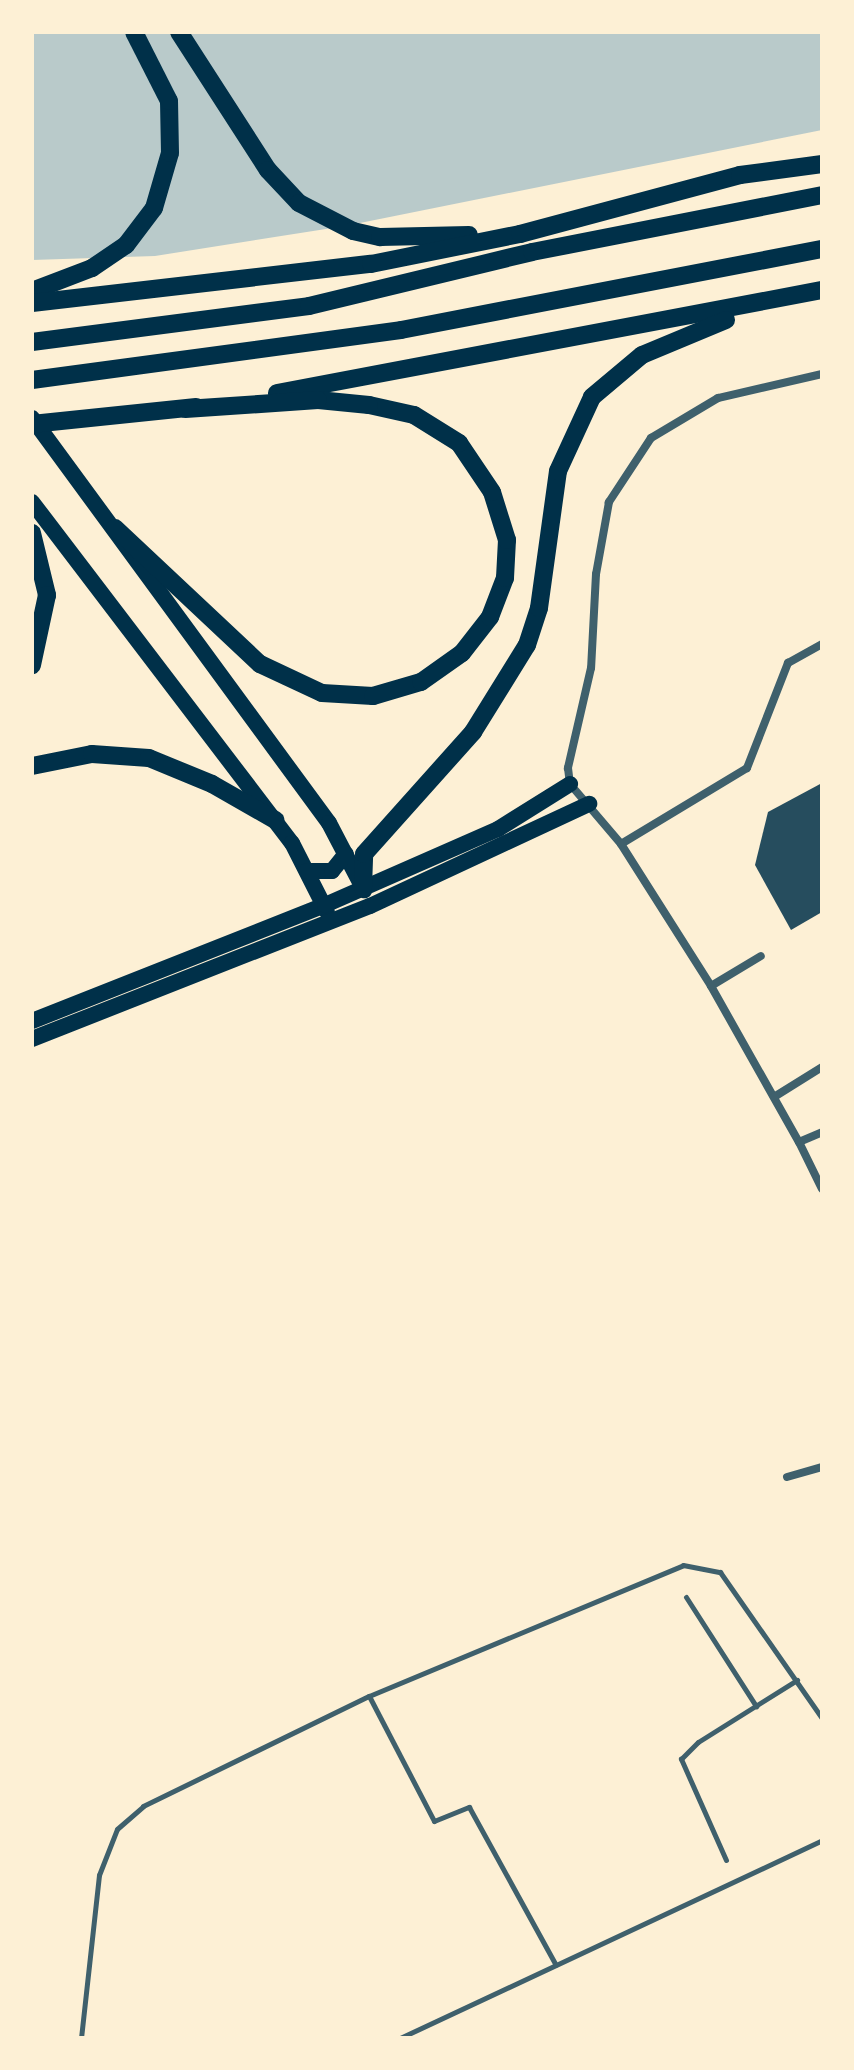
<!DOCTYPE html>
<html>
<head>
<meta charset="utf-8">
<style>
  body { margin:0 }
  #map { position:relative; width:854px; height:2070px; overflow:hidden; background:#fdf0d5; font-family:Mulish,sans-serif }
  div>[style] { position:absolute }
  .green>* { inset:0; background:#b9caca }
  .building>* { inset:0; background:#264d5e }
  .service>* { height:5px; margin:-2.5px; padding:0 2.5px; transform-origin:2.5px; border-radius:2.5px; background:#3f606c }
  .minor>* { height:8px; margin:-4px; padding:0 4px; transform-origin:4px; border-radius:4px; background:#3f606c }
  .secondary>* { height:16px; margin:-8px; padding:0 8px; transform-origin:8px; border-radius:8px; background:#003049 }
  .trunk>* { height:18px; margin:-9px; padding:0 9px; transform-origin:9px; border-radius:9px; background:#003049 }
  span { translate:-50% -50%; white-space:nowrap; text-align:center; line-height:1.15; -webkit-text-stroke:8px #fdf0d5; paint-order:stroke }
  .frame { position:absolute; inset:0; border:34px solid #fdf0d5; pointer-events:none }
</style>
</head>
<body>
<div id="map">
  <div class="green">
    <div style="clip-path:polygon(32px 32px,822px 32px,822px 130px,345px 226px,155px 256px,32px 260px)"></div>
  </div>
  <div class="building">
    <div style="clip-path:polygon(822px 783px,822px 912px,791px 930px,755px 865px,768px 812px)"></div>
  </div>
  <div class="service">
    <div style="left:686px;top:1597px;width:130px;rotate:57.3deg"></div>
    <div style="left:369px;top:1696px;width:141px;rotate:62.5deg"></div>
    <div style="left:434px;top:1821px;width:38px;rotate:-22deg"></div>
    <div style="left:469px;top:1807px;width:180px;rotate:61.2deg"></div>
    <div style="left:726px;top:1860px;width:111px;rotate:-114deg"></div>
    <div style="left:681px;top:1759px;width:24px;rotate:-45deg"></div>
    <div style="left:698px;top:1742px;width:117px;rotate:-32.1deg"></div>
    <div style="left:81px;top:2038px;width:164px;rotate:-83.7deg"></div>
    <div style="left:99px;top:1875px;width:49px;rotate:-68.6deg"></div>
    <div style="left:117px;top:1829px;width:35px;rotate:-41deg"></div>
    <div style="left:143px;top:1806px;width:251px;rotate:-26deg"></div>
    <div style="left:369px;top:1696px;width:340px;rotate:-22.6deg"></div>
    <div style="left:683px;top:1565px;width:38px;rotate:11deg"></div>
    <div style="left:720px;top:1572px;width:178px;rotate:55.1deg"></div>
    <div style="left:400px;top:2038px;width:466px;rotate:-25.1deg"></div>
  </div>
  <div class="minor">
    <div style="left:822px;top:374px;width:107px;rotate:167deg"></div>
    <div style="left:718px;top:398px;width:78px;rotate:149.2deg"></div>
    <div style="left:651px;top:438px;width:77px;rotate:123.3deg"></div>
    <div style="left:609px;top:502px;width:73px;rotate:100.2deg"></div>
    <div style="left:596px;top:574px;width:94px;rotate:93deg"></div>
    <div style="left:591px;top:668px;width:103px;rotate:103deg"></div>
    <div style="left:568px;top:768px;width:16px;rotate:83deg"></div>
    <div style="left:570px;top:784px;width:79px;rotate:49.6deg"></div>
    <div style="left:621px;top:844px;width:168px;rotate:57.6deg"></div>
    <div style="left:711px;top:986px;width:179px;rotate:60.6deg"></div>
    <div style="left:799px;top:1142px;width:25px;rotate:-23deg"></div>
    <div style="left:621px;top:844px;width:147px;rotate:-31.1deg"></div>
    <div style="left:747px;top:768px;width:113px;rotate:-68.7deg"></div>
    <div style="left:788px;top:663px;width:39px;rotate:-29deg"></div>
    <div style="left:711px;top:986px;width:58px;rotate:-31deg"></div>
    <div style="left:774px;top:1097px;width:57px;rotate:-32deg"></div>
    <div style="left:799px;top:1142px;width:52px;rotate:63.9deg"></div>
    <div style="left:787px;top:1477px;width:36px;rotate:-16deg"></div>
  </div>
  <div class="secondary">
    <div style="left:32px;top:418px;width:502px;rotate:53.75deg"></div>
    <div style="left:329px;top:823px;width:76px;rotate:62.4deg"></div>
    <div style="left:32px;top:502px;width:429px;rotate:52.7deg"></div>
    <div style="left:292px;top:843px;width:77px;rotate:63.1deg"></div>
    <div style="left:307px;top:871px;width:25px"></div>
    <div style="left:332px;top:871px;width:22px;rotate:-51deg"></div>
    <div style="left:32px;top:1021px;width:315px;rotate:-21.6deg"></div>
    <div style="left:325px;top:905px;width:189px;rotate:-23.7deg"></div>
    <div style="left:498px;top:829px;width:85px;rotate:-32deg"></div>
    <div style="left:32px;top:1039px;width:363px;rotate:-21.5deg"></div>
    <div style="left:370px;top:906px;width:242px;rotate:-25deg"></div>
  </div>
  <div class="trunk">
    <div style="left:179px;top:32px;width:164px;rotate:57.2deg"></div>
    <div style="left:268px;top:170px;width:45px;rotate:46.8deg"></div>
    <div style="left:299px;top:203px;width:61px;rotate:27.4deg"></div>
    <div style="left:353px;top:231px;width:28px;rotate:13deg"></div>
    <div style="left:380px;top:237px;width:89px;rotate:-1.3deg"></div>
    <div style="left:32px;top:291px;width:64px;rotate:-21deg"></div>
    <div style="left:92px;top:268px;width:41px;rotate:-34.1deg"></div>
    <div style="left:126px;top:245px;width:46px;rotate:-52.9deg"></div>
    <div style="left:154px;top:208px;width:57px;rotate:-73.8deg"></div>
    <div style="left:170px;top:153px;width:52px;rotate:-91.1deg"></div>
    <div style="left:169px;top:101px;width:77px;rotate:-116.9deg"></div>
    <div style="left:32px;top:303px;width:341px;rotate:-6.6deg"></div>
    <div style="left:371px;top:264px;width:152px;rotate:-11.4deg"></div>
    <div style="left:520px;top:234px;width:228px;rotate:-15deg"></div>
    <div style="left:740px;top:175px;width:83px;rotate:-7.6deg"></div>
    <div style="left:32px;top:342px;width:279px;rotate:-7.4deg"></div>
    <div style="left:309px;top:306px;width:229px;rotate:-13.6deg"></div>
    <div style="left:532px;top:252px;width:296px;rotate:-11.1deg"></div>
    <div style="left:32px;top:380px;width:372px;rotate:-7.7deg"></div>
    <div style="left:401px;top:330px;width:429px;rotate:-10.9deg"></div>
    <div style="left:277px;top:393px;width:555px;rotate:-10.7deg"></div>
    <div style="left:32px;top:424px;width:165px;rotate:-5.9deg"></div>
    <div style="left:115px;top:528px;width:199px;rotate:43.2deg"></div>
    <div style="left:260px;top:664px;width:68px;rotate:25.1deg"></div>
    <div style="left:322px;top:693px;width:51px;rotate:3.4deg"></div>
    <div style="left:373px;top:696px;width:50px;rotate:-16.3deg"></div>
    <div style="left:421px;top:682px;width:50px;rotate:-35.3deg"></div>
    <div style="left:462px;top:653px;width:46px;rotate:-52.1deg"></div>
    <div style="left:490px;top:617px;width:42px;rotate:-69deg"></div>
    <div style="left:505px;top:578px;width:38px;rotate:-87deg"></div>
    <div style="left:507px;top:540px;width:50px;rotate:-107.4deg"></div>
    <div style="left:492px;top:492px;width:59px;rotate:-124deg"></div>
    <div style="left:459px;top:443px;width:53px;rotate:-148.1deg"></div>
    <div style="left:414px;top:415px;width:46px;rotate:-167.5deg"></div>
    <div style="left:369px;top:405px;width:51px;rotate:-174.4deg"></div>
    <div style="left:318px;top:400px;width:133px;rotate:176.1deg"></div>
    <div style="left:32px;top:533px;width:64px;rotate:76.4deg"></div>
    <div style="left:47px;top:595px;width:72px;rotate:102.1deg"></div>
    <div style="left:32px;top:766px;width:61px;rotate:-11.3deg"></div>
    <div style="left:92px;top:754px;width:57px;rotate:4deg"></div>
    <div style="left:149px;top:758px;width:68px;rotate:22.4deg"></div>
    <div style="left:212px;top:784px;width:73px;rotate:29.7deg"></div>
    <div style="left:363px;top:888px;width:34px;rotate:-88deg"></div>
    <div style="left:364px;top:854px;width:164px;rotate:-48.2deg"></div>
    <div style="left:473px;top:732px;width:102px;rotate:-58.2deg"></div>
    <div style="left:527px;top:645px;width:39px;rotate:-72deg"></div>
    <div style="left:539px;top:608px;width:138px;rotate:-82.1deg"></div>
    <div style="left:558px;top:471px;width:81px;rotate:-65.3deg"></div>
    <div style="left:592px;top:397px;width:65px;rotate:-40deg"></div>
    <div style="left:642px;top:355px;width:91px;rotate:-22.6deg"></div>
  </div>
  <div class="frame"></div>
</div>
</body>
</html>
